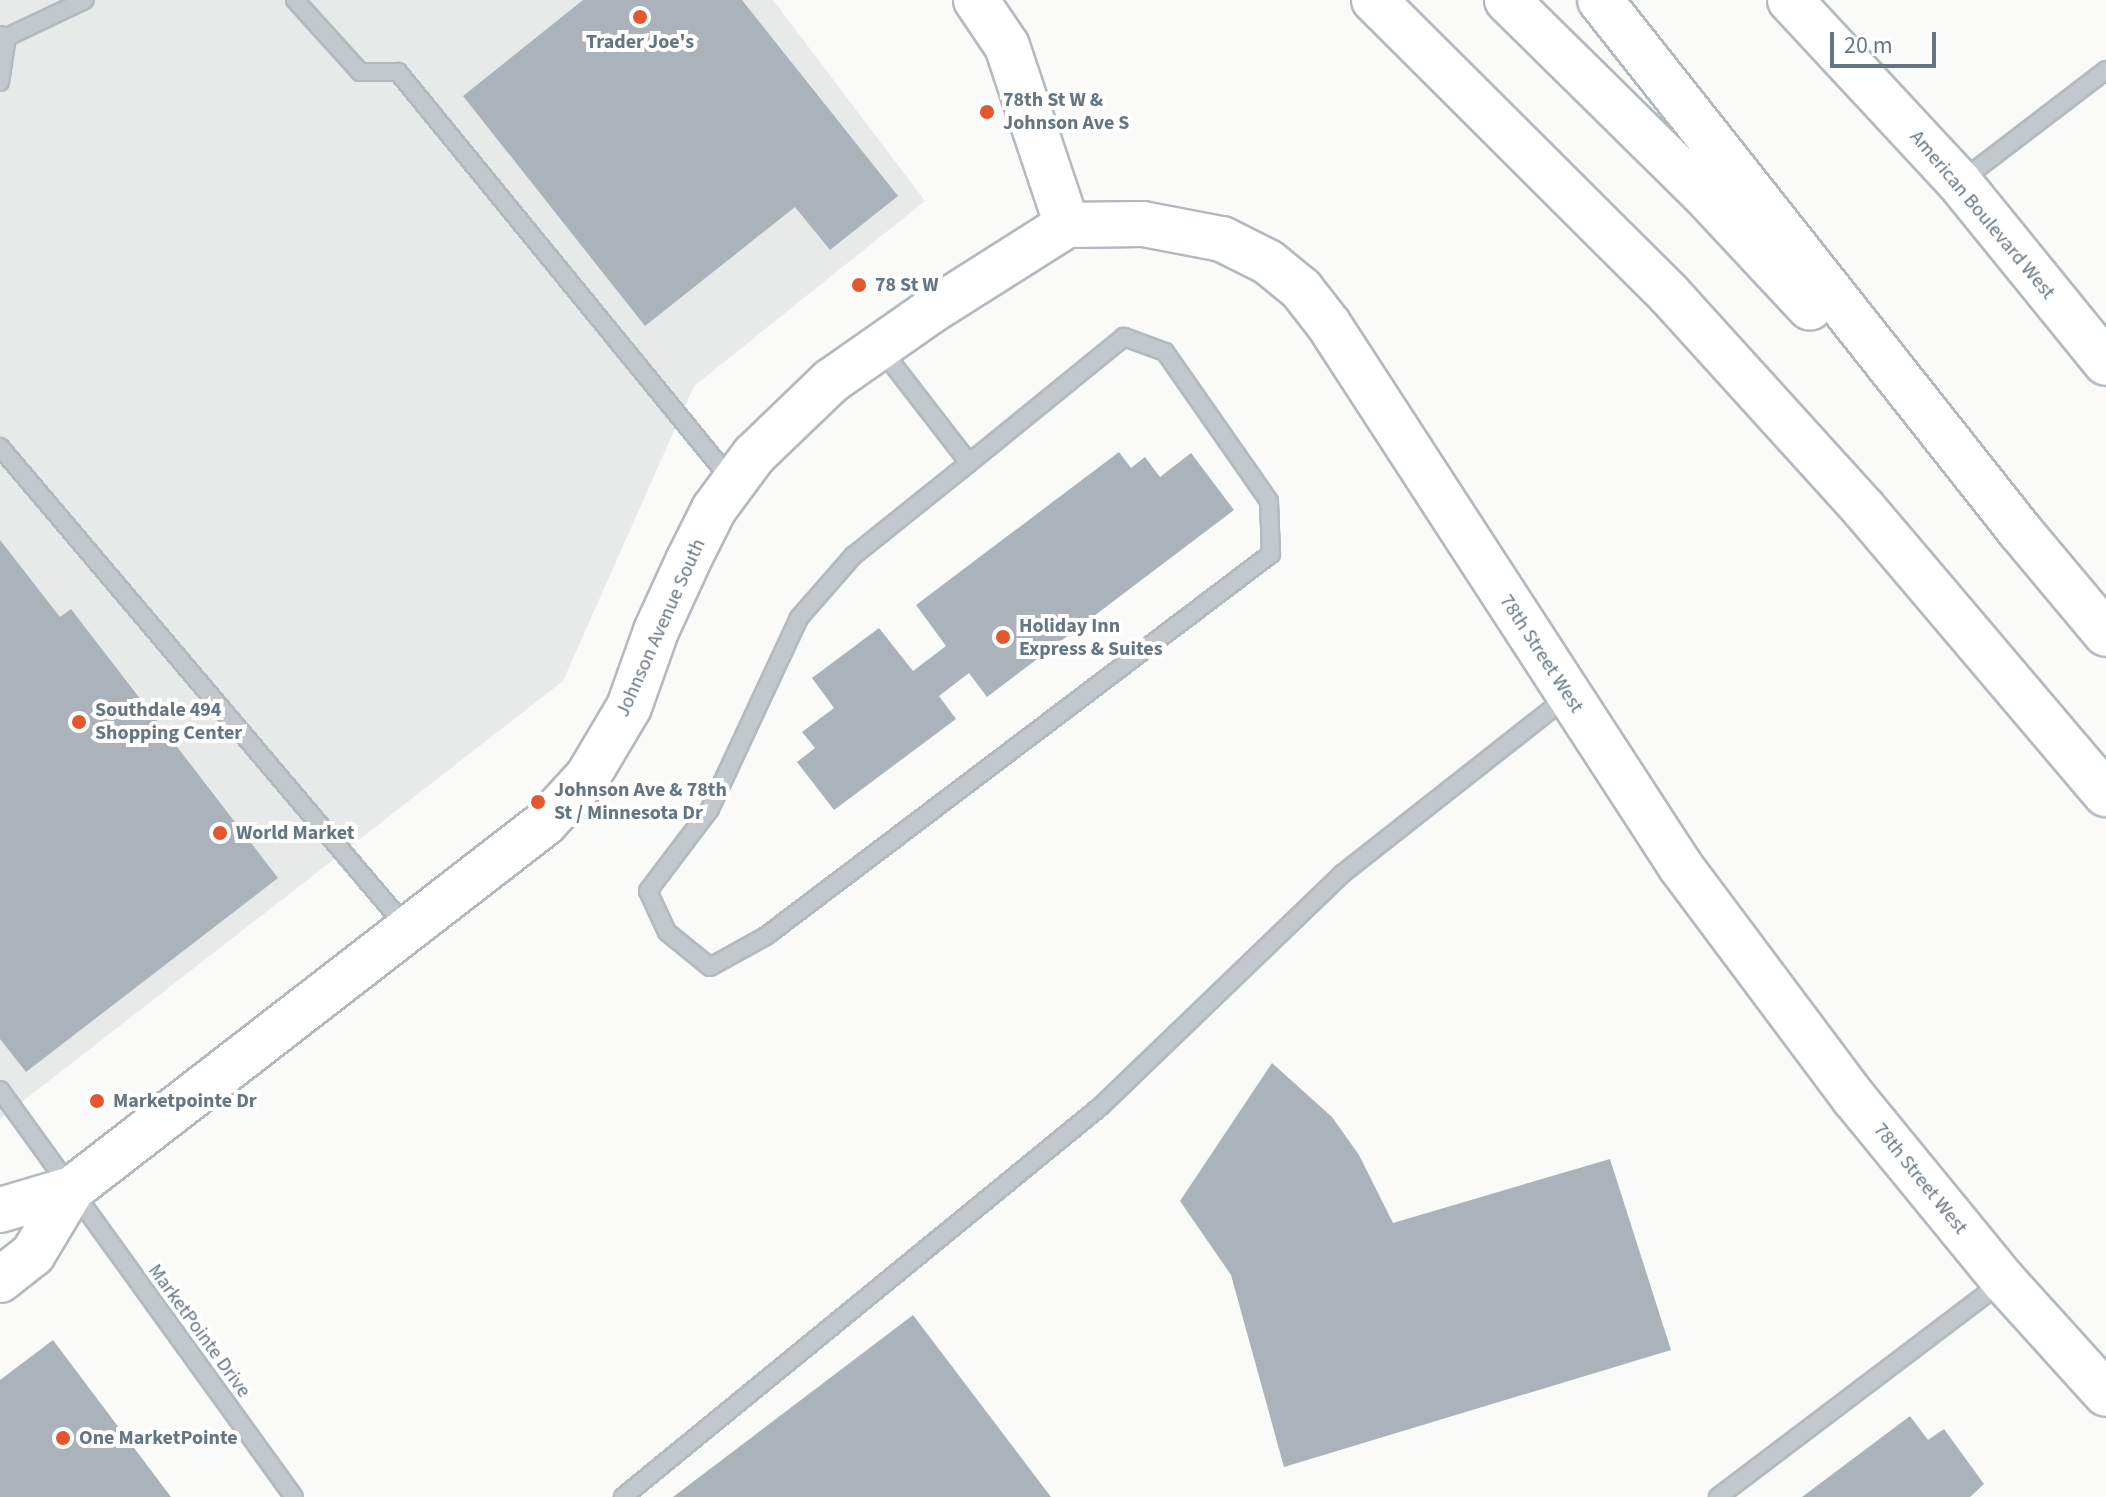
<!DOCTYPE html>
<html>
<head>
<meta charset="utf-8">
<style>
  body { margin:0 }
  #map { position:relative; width:2106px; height:1497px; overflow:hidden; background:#fafaf8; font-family:"Source Sans 3",sans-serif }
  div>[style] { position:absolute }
  .built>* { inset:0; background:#e8e9e9 }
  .building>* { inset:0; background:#aab3b9 }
  .roads { filter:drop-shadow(2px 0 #b3babf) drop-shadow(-2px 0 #b3babf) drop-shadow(0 2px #b3babf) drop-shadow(0 -2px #b3babf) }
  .lane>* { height:16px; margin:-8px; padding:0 8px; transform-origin:8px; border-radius:8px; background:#c3c8cc }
  .secondary>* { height:44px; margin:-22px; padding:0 22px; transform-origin:22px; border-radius:22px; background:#fff }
  .highway>* { height:44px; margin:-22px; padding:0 22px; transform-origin:22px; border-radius:22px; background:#fff }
  .dots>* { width:22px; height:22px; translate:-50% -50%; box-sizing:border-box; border:4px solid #fff; border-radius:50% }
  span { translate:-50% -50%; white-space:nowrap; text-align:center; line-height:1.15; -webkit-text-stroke:8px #fff; paint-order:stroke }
  .poi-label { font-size:20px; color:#657683; font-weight:700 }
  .left { translate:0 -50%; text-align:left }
  .street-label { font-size:20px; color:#657683 }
  .scale { position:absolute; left:1830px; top:32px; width:106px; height:36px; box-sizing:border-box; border:4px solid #657683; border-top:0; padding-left:10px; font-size:24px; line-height:28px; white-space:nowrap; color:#657683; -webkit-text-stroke:6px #fff; paint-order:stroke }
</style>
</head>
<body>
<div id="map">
  <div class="built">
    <div style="clip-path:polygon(0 0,773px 0,925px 201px,694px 386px,563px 681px,0 1119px)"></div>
  </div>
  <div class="building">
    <div style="clip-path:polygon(583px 0,742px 0,898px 196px,830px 250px,795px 207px,645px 326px,463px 96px)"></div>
    <div style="clip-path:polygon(1119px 452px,1131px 468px,1145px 457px,1160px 477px,1191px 453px,1234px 510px,987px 697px,969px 673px,939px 696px,956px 719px,834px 810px,797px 762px,815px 748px,802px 732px,834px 708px,812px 678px,879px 628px,913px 671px,946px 646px,916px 605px)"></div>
    <div style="clip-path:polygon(0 540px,60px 617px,71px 609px,278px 878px,26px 1072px,0 1039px)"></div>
    <div style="clip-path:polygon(1272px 1063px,1332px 1117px,1359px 1155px,1393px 1223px,1610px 1159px,1671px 1350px,1284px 1467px,1231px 1275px,1180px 1201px)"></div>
    <div style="clip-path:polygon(913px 1315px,1051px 1497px,673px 1497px)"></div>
    <div style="clip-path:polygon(53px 1340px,171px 1497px,0 1497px,0 1380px)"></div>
    <div style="clip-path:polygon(1910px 1416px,1928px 1440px,1944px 1429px,1984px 1484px,1970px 1497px,1802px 1497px)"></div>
  </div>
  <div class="roads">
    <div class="lane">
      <div style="left:295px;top:0;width:97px;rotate:47.9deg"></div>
      <div style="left:360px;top:72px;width:38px"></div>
      <div style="left:398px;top:72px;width:528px;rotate:50.76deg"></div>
      <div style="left:0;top:35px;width:7px;rotate:16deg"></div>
      <div style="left:7px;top:37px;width:86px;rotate:-25.4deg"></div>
      <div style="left:0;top:82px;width:46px;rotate:-81.2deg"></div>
      <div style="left:1961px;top:181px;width:183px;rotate:-37.4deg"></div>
      <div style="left:881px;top:349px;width:144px;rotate:52.3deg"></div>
      <div style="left:969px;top:463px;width:149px;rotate:141.3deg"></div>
      <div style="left:853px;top:556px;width:82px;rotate:131.1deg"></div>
      <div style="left:799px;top:618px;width:211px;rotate:115deg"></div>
      <div style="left:710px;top:809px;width:103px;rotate:127.1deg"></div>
      <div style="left:648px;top:891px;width:45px;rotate:65.1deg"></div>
      <div style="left:667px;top:932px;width:55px;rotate:39.1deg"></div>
      <div style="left:710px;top:967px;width:64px;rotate:-29deg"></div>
      <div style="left:766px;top:936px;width:633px;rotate:-37.11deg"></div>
      <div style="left:1271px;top:554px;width:53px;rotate:-92.2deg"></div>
      <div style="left:1269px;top:501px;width:182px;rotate:-124.9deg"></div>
      <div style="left:1165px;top:352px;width:44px;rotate:-159.9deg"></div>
      <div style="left:1124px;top:337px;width:200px;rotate:140.9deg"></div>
      <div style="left:0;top:447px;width:630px;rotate:49.76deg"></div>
      <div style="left:0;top:1090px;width:502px;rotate:54.16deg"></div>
      <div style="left:623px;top:1497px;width:618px;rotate:-39.28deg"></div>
      <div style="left:1101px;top:1106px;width:335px;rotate:-43.9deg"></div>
      <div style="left:1342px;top:874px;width:286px;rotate:-38.2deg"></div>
      <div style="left:1718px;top:1497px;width:358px;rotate:-37.1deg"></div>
    </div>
    <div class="secondary">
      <div style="left:976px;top:0;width:55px;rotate:56deg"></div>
      <div style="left:1007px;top:46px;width:189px;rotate:71.5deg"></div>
      <div style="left:1790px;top:0;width:248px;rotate:47.1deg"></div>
      <div style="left:1959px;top:182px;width:233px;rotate:50.9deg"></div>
      <div style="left:1067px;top:225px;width:76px;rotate:-0.8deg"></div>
      <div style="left:1143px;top:224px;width:80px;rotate:10.8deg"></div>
      <div style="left:1222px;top:239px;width:51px;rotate:26.6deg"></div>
      <div style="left:1268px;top:262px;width:43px;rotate:39.3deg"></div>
      <div style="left:1301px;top:289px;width:46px;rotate:52.1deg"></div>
      <div style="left:1329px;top:325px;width:646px;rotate:57deg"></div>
      <div style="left:1681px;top:867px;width:289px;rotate:53.2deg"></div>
      <div style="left:1854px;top:1098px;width:237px;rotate:50.7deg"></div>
      <div style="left:2004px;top:1281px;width:152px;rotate:47.9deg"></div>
      <div style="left:0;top:1210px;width:75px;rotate:-16.3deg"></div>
      <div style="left:72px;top:1189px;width:598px;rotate:-37.73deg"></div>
      <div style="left:545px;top:823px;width:64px;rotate:-47.5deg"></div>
      <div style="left:588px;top:776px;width:80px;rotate:-59.3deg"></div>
      <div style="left:629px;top:707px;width:81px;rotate:-70.4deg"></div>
      <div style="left:656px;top:631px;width:77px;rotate:-65.4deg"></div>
      <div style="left:688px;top:561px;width:58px;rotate:-63.4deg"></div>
      <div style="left:714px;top:509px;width:67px;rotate:-53.5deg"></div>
      <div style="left:754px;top:455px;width:107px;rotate:-43.9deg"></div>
      <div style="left:831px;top:381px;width:122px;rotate:-35deg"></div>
      <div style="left:931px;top:311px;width:161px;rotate:-32.3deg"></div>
      <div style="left:0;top:1280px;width:42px;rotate:-38.2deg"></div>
      <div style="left:33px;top:1254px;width:76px;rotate:-59deg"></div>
    </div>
    <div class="highway">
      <div style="left:1374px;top:0;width:416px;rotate:44.9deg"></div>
      <div style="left:1669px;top:294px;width:290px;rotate:47.8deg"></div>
      <div style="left:1864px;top:509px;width:374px;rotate:49.7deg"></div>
      <div style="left:1507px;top:0;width:274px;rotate:44.6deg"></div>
      <div style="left:1702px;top:192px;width:158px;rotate:47deg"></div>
      <div style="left:1600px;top:0;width:677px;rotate:51.66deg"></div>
      <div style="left:2020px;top:531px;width:134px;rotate:50.1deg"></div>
    </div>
  </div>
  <div class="dots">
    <div style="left:640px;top:17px;background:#e4572e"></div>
    <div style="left:987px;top:112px;background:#e4572e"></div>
    <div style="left:859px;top:285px;background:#e4572e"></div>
    <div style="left:1003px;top:637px;background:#e4572e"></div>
    <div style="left:79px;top:722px;background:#e4572e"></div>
    <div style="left:538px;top:802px;background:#e4572e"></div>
    <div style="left:220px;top:833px;background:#e4572e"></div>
    <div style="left:97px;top:1101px;background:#e4572e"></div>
    <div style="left:63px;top:1438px;background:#e4572e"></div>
  </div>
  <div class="poi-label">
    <span style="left:640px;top:42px">Trader Joe's</span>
    <span class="left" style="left:1003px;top:112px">78th St W &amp;<br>Johnson Ave S</span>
    <span class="left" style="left:875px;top:285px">78 St W</span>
    <span class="left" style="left:1019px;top:638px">Holiday Inn<br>Express &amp; Suites</span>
    <span class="left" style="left:95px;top:722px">Southdale 494<br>Shopping Center</span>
    <span class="left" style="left:554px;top:802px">Johnson Ave &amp; 78th<br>St / Minnesota Dr</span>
    <span class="left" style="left:236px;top:833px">World Market</span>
    <span class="left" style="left:113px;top:1101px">Marketpointe Dr</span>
    <span class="left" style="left:79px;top:1438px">One MarketPointe</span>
  </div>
  <div class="street-label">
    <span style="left:1982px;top:215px;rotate:50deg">American Boulevard West</span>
    <span style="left:661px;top:628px;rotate:-66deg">Johnson Avenue South</span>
    <span style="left:1541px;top:654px;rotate:57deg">78th Street West</span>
    <span style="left:1920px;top:1179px;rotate:51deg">78th Street West</span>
    <span style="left:199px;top:1331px;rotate:54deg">MarketPointe Drive</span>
  </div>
  <div class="scale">20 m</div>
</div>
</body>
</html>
